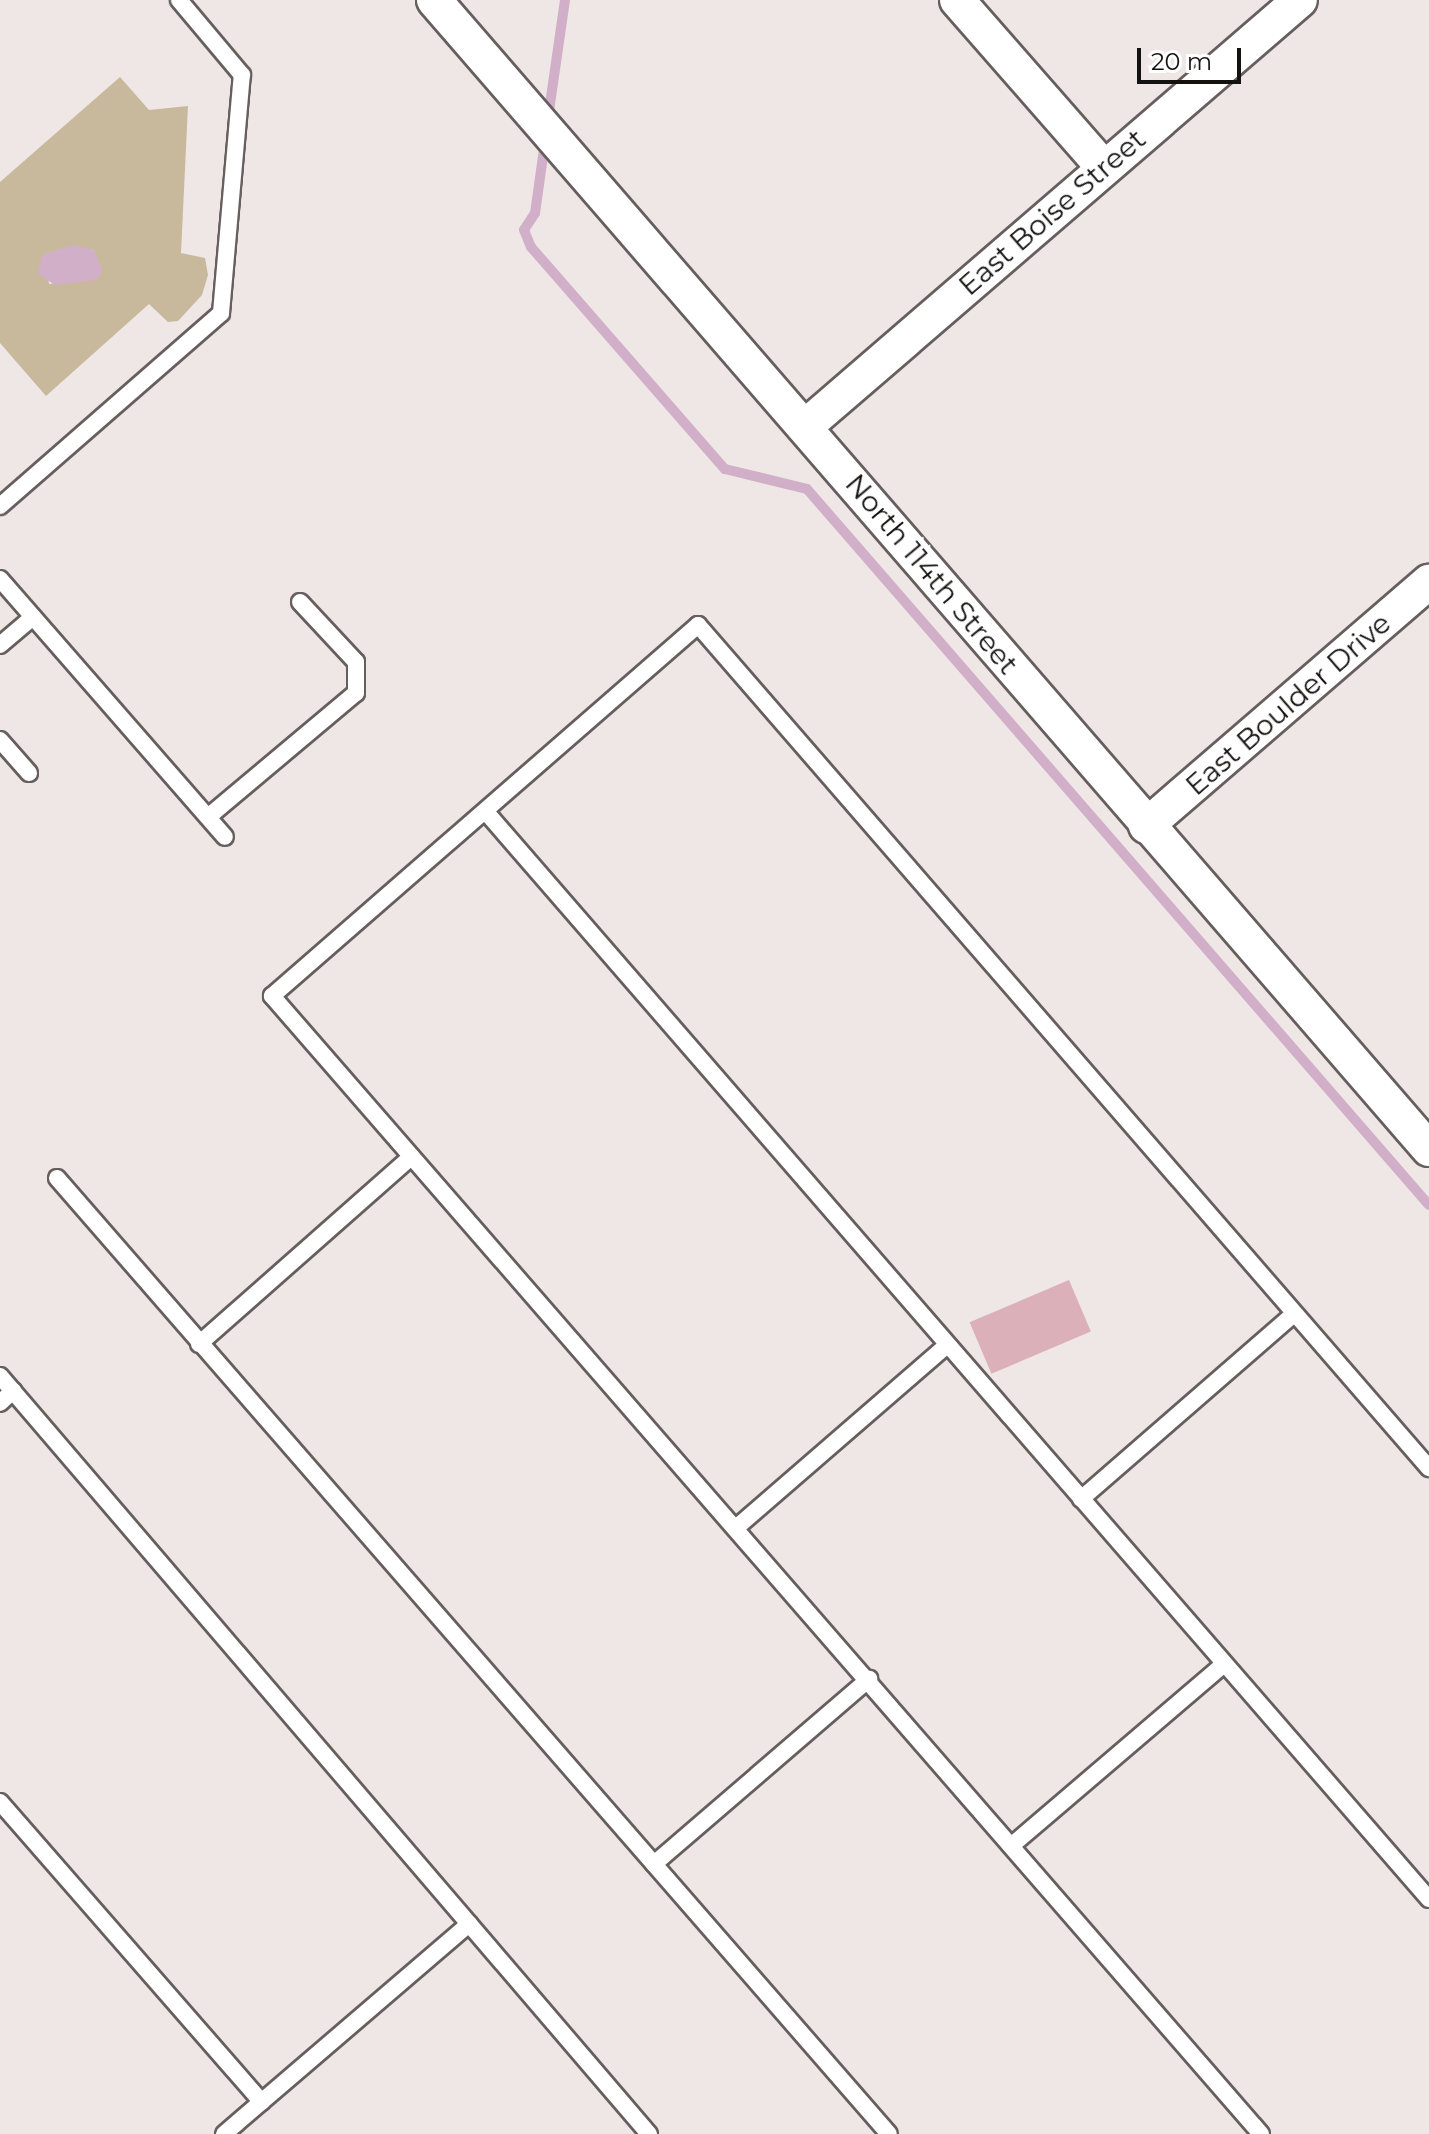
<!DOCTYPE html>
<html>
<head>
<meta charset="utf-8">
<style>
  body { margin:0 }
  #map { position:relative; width:1429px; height:2134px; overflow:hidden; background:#efe7e5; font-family:Montserrat,sans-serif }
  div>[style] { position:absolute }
  .green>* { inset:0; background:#c8b99c }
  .water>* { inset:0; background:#d2afc8 }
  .stream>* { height:10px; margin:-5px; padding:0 5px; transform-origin:5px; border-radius:5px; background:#d2afc8 }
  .building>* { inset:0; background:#dbb0b9; transform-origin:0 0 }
  .roads { filter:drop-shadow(2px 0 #665f5e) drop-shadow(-2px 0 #665f5e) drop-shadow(0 2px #665f5e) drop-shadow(0 -2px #665f5e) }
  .lane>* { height:16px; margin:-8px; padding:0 8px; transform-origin:8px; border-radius:8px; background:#fff }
  .street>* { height:34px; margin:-17px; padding:0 17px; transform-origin:17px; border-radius:17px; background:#fff }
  span { translate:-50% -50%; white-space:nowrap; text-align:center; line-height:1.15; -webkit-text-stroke:7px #fff; paint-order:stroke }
  .street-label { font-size:28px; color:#141211 }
  .scale { position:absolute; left:1137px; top:48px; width:104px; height:36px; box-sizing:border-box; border:4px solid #141211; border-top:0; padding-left:10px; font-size:24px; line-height:28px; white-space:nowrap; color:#141211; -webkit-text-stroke:6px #fff; paint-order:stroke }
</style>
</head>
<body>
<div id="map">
  <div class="green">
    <div style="clip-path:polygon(evenodd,120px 77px,149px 110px,188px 106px,181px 253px,205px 258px,208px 275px,202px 295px,178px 321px,168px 322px,149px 304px,46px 396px,0 343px,0 182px,120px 77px,69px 247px,94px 250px,100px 275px,49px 284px,46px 254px,69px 247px)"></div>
  </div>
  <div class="water">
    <div style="clip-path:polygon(73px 245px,94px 250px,102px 270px,97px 280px,55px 285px,38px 274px,42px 255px)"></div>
  </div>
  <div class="stream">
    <div style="left:548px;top:118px;width:119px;rotate:-81.8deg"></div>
    <div style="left:545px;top:142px;width:72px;rotate:98deg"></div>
    <div style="left:535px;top:213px;width:20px;rotate:123deg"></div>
    <div style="left:524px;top:230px;width:18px;rotate:68deg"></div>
    <div style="left:531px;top:247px;width:295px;rotate:48.9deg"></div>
    <div style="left:725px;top:469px;width:84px;rotate:13.7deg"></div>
    <div style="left:807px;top:489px;width:948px;rotate:49.02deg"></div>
  </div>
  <div class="building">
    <div style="left:1069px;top:1280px;width:56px;height:108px;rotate:67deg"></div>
  </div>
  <div class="roads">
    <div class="lane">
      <div style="left:0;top:506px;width:293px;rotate:-41.1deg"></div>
      <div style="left:221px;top:313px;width:239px;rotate:-85deg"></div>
      <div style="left:242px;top:75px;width:98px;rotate:-130deg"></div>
      <div style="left:0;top:579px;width:342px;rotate:48.9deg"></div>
      <div style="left:0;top:645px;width:43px;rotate:-40.3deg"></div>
      <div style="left:0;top:740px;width:44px;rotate:48.7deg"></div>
      <div style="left:486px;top:812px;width:1439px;rotate:49.06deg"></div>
      <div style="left:208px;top:817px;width:193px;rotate:-40deg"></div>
      <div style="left:356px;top:693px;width:31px;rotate:-90deg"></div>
      <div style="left:356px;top:662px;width:82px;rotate:-133deg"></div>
      <div style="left:57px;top:1178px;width:1267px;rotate:48.97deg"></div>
      <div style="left:199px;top:1344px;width:283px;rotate:-41.4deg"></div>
      <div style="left:0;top:1376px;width:998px;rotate:49.43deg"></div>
      <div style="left:0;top:1403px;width:18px;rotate:-43deg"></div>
      <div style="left:1081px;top:1499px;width:282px;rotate:-41deg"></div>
      <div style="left:737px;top:1527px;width:278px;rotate:-40.9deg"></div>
      <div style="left:0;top:1802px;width:398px;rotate:48.9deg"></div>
      <div style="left:1011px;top:1846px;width:280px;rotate:-40.5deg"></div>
      <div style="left:654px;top:1864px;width:284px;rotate:-40.7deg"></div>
      <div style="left:224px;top:2134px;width:323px;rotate:-40.6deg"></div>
      <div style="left:1261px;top:2134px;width:1508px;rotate:-130.99deg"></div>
      <div style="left:272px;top:996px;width:565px;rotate:-41.05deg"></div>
      <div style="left:698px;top:625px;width:1116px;rotate:49.07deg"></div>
    </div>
    <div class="street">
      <div style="left:434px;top:0;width:1520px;rotate:49.11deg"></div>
      <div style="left:957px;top:0;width:222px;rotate:48.8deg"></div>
      <div style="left:806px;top:426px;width:652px;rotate:-40.77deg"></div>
      <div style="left:1146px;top:826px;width:374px;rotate:-40.8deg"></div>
    </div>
  </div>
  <div class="street-label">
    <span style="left:1052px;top:212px;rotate:-41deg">East Boise Street</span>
    <span style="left:932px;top:574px;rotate:50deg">North 114th Street</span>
    <span style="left:1288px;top:704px;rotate:-41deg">East Boulder Drive</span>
  </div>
  <div class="scale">20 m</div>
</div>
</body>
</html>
